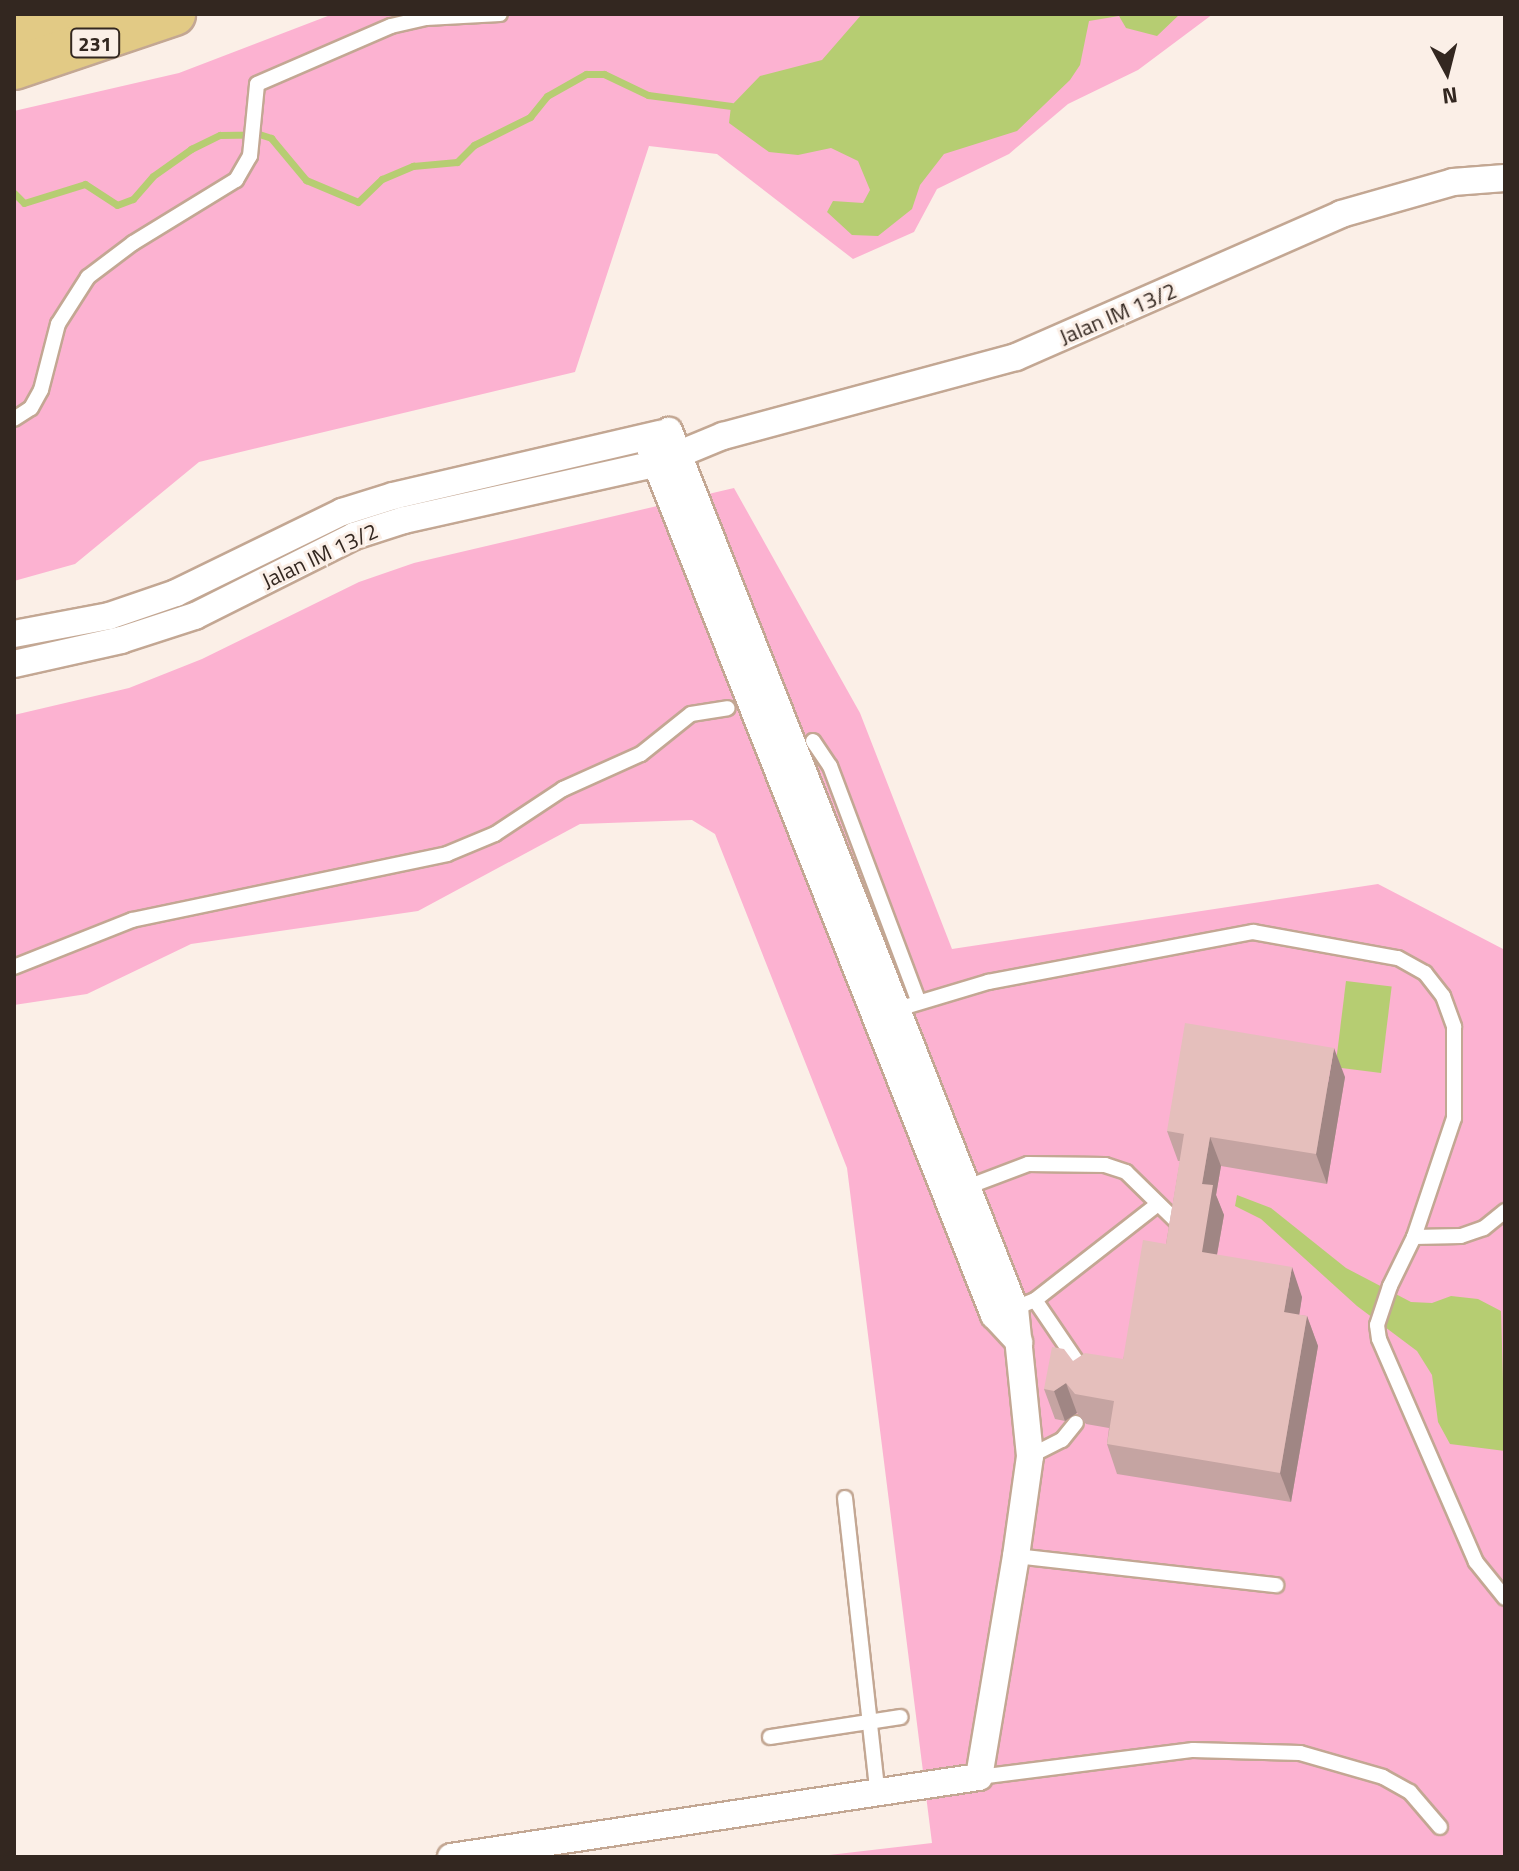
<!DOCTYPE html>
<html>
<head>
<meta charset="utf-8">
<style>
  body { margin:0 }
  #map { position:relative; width:1519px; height:1871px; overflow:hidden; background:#fbefe7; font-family:"Titillium Web",sans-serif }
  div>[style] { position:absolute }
  .green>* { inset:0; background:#fcb2d1 }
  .water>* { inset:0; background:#b6cd72; transform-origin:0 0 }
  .stream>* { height:7px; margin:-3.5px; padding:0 3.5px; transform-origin:3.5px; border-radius:3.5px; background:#b6cd72 }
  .roads { filter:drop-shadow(2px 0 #c3a793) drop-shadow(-2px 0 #c3a793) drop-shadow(0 2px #c3a793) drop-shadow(0 -2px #c3a793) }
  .service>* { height:14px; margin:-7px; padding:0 7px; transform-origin:7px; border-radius:7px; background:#fff }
  .minor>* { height:26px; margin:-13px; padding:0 13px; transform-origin:13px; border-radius:13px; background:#fff }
  .primary>* { height:42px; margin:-21px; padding:0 21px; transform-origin:21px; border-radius:21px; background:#e2ca85 }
  .wall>* { inset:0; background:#c5a4a2 }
  .shaded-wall>* { inset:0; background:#a08684 }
  .building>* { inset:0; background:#e5bfbc }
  span { translate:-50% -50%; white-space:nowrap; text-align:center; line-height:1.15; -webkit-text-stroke:6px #fbefe7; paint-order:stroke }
  .shield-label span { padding:2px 6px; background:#fbefe7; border:2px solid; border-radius:6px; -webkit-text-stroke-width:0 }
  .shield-label { font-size:20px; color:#332720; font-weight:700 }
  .street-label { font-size:22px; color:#332720 }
  .frame { position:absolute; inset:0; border:16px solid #332720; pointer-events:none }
  .north { position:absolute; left:1407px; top:32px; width:80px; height:80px; -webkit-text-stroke:6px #fbefe7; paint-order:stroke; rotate:173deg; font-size:22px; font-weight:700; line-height:32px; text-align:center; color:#332720 }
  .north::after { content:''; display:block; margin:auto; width:28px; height:36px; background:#332720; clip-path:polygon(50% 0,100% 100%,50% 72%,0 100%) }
</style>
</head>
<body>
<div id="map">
  <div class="green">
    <div style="clip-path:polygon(333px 14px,1213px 14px,1138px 70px,1068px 104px,1009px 154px,937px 189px,914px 232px,853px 259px,717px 154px,649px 146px,575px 372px,199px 462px,75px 564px,14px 581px,14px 111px,179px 73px)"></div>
    <div style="clip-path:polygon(734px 488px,860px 713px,952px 949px,1378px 884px,1505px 950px,1505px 1857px,812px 1857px,932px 1843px,847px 1168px,715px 834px,692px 820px,580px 824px,418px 911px,191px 944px,87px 994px,14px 1005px,14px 715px,129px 688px,202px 659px,359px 582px,414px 563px)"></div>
  </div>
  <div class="water">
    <div style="clip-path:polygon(862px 14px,1180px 14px,1157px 36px,1126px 28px,1119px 16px,1089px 21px,1080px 65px,1070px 80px,1017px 131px,944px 154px,920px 185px,912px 209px,878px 236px,852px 235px,827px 212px,833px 201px,863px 203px,870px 190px,858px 161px,831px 148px,798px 155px,769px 152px,729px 123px,731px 106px,760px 76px,822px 60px)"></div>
    <div style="left:1346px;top:981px;width:46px;height:87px;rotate:7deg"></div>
    <div style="clip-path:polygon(1237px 1195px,1271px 1208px,1346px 1268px,1411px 1302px,1432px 1303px,1451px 1296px,1478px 1299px,1501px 1311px,1505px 1451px,1450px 1444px,1438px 1422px,1432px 1375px,1417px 1351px,1357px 1306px,1261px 1219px,1235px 1206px)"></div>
  </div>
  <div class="stream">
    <div style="left:14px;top:193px;width:14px;rotate:45deg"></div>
    <div style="left:24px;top:203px;width:64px;rotate:-17.3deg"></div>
    <div style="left:85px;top:184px;width:38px;rotate:33deg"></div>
    <div style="left:117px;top:205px;width:17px;rotate:-21deg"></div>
    <div style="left:133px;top:199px;width:30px;rotate:-49deg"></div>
    <div style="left:153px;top:176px;width:47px;rotate:-35.4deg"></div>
    <div style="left:191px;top:149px;width:32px;rotate:-26deg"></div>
    <div style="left:220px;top:135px;width:39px;rotate:-1deg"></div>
    <div style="left:259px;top:134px;width:13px;rotate:18deg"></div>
    <div style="left:271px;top:138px;width:55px;rotate:50.2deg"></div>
    <div style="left:306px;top:180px;width:56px;rotate:22.9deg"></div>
    <div style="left:358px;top:202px;width:33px;rotate:-44deg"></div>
    <div style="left:382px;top:179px;width:34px;rotate:-23deg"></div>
    <div style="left:413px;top:166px;width:44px;rotate:-5.2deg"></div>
    <div style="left:457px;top:162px;width:24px;rotate:-45deg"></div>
    <div style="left:474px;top:145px;width:63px;rotate:-26.6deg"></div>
    <div style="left:530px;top:117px;width:27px;rotate:-51deg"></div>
    <div style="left:547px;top:96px;width:45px;rotate:-29.4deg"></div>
    <div style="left:586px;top:74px;width:18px"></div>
    <div style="left:604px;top:74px;width:49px;rotate:25.5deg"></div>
    <div style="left:648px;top:95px;width:84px;rotate:7.5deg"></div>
  </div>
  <div class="roads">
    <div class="service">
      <div style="left:14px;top:419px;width:20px;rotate:-33deg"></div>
      <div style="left:31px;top:408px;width:21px;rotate:-61deg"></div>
      <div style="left:41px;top:390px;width:68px;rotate:-75.6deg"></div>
      <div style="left:58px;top:324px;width:56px;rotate:-57.4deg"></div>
      <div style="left:88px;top:277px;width:56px;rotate:-37.1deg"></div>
      <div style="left:133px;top:243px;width:121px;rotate:-31.5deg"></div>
      <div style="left:236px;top:180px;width:28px;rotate:-60deg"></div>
      <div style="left:250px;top:156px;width:72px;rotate:-84.4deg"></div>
      <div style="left:257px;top:84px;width:146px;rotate:-23.4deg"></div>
      <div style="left:391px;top:26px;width:36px;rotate:-13deg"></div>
      <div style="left:426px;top:18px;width:74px;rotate:-3.1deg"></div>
      <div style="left:813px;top:741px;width:30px;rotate:56deg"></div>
      <div style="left:830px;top:766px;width:250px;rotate:69.4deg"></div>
      <div style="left:14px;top:967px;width:127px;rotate:-21.7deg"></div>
      <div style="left:132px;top:920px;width:322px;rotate:-11.8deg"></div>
      <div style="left:447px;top:854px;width:52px;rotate:-22.6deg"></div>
      <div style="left:495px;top:834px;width:82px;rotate:-33.5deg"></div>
      <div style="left:563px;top:789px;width:85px;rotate:-24.2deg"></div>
      <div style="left:641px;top:754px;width:64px;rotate:-38.7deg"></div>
      <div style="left:691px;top:714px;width:37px;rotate:-9deg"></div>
      <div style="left:898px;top:1009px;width:94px;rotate:-16.7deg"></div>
      <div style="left:988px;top:982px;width:270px;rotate:-10.7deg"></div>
      <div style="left:1253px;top:932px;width:147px;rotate:10.2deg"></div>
      <div style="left:1398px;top:958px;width:31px;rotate:29deg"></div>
      <div style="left:1425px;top:973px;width:29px;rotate:52deg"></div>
      <div style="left:1443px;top:996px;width:33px;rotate:70deg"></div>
      <div style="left:1454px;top:1027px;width:91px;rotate:90deg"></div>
      <div style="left:1454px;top:1118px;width:126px;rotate:108.6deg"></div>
      <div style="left:1414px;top:1237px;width:55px;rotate:116.1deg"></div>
      <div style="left:1390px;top:1286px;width:41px;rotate:108.4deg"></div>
      <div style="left:1377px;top:1325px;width:14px;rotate:82deg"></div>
      <div style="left:1379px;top:1339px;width:243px;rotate:66.5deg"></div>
      <div style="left:1476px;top:1562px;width:46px;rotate:51.1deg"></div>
      <div style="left:962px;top:1189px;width:71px;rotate:-20.7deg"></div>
      <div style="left:1028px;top:1164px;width:77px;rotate:0.7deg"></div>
      <div style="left:1105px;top:1165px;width:22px;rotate:18deg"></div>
      <div style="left:1126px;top:1172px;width:73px;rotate:44.4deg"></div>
      <div style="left:1414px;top:1237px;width:47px;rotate:-1.2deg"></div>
      <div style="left:1461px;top:1236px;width:24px;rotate:-19deg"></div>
      <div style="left:1484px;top:1228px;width:27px;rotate:-39deg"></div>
      <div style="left:1035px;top:1300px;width:87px;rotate:55.8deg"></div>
      <div style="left:1010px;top:1310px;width:27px;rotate:-22deg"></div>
      <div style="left:1035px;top:1300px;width:156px;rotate:-38deg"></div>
      <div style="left:1030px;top:1456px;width:36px;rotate:-27deg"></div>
      <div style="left:1062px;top:1440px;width:22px;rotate:-51deg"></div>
      <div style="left:845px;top:1498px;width:294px;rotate:83.7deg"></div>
      <div style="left:1016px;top:1556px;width:262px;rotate:6.4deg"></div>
      <div style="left:770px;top:1737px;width:132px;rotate:-8.7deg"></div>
      <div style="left:979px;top:1777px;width:216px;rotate:-7.2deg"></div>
      <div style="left:1193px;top:1750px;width:107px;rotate:1.6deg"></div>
      <div style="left:1300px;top:1753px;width:86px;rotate:16.1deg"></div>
      <div style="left:1383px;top:1777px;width:31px;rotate:29deg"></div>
      <div style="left:1410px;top:1792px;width:46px;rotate:49.4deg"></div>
    </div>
    <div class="minor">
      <div style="left:646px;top:438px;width:944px;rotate:68.36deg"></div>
      <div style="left:994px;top:1315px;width:37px;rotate:47deg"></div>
      <div style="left:14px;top:634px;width:97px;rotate:-10.7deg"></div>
      <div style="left:109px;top:616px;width:71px;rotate:-18.9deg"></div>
      <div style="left:176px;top:593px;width:185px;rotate:-26deg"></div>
      <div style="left:342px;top:512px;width:53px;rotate:-17.4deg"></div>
      <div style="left:393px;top:496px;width:274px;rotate:-13.1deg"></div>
      <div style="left:14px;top:664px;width:110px;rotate:-12.6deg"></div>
      <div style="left:121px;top:640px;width:78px;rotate:-18deg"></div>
      <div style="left:195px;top:616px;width:178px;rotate:-26.7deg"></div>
      <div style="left:354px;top:536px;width:52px;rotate:-17.7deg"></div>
      <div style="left:404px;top:520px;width:257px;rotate:-12.6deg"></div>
      <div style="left:655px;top:464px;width:74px;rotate:-22.4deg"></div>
      <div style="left:723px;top:436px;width:303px;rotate:-15.1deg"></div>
      <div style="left:1016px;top:357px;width:355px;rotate:-23.7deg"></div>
      <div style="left:1341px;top:214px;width:116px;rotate:-15.9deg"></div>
      <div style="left:1453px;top:182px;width:52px;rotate:-4.4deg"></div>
      <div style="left:451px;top:1857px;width:534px;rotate:-8.62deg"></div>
      <div style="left:979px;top:1777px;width:224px;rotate:-80.5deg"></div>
      <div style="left:1016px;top:1556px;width:101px;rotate:-82deg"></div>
      <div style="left:1030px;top:1456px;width:148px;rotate:-95.8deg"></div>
      <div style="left:1015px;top:1309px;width:944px;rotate:-111.51deg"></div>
    </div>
    <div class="primary">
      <div style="left:14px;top:33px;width:71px;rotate:-15.6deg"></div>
      <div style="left:14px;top:68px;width:169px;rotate:-18.6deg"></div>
    </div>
  </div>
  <div class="wall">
    <div style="clip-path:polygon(1345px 1077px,1327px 1184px,1221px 1166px,1216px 1195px,1224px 1215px,1217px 1255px,1302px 1297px,1299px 1315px,1307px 1316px,1318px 1346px,1291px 1502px,1117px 1474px,1107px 1444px,1109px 1428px,1086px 1424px,1077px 1413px,1065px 1421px,1055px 1419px,1044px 1389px,1073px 1361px,1123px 1359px,1166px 1244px,1180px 1161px,1178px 1161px,1167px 1131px)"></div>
  </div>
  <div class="shaded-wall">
    <div style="clip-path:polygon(1334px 1048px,1345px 1077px,1327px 1184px,1316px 1154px)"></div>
    <div style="clip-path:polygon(1210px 1137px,1221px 1166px,1216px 1195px,1224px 1215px,1212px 1282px,1202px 1252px,1202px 1184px)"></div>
    <div style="clip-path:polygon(1292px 1267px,1302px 1297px,1295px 1342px,1284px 1312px)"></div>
    <div style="clip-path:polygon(1307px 1316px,1318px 1346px,1291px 1502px,1280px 1473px)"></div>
    <div style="clip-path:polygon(1066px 1383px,1077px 1413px,1065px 1421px,1054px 1391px)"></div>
  </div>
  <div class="building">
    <div style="clip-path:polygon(1185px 1023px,1334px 1048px,1316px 1154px,1210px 1137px,1202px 1184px,1213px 1185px,1202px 1252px,1292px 1267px,1284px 1312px,1307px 1316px,1280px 1473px,1107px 1444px,1114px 1401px,1075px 1394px,1066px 1383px,1054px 1391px,1044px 1389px,1052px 1347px,1064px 1349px,1073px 1361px,1085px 1353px,1123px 1359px,1143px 1240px,1166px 1244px,1184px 1134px,1167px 1131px)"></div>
  </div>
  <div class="shield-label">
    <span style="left:95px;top:43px">231</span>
  </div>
  <div class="street-label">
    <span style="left:1118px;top:314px;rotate:-23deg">Jalan IM 13/2</span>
    <span style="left:320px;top:556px;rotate:-25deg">Jalan IM 13/2</span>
  </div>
  <div class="frame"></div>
  <div class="north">N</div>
</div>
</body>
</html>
